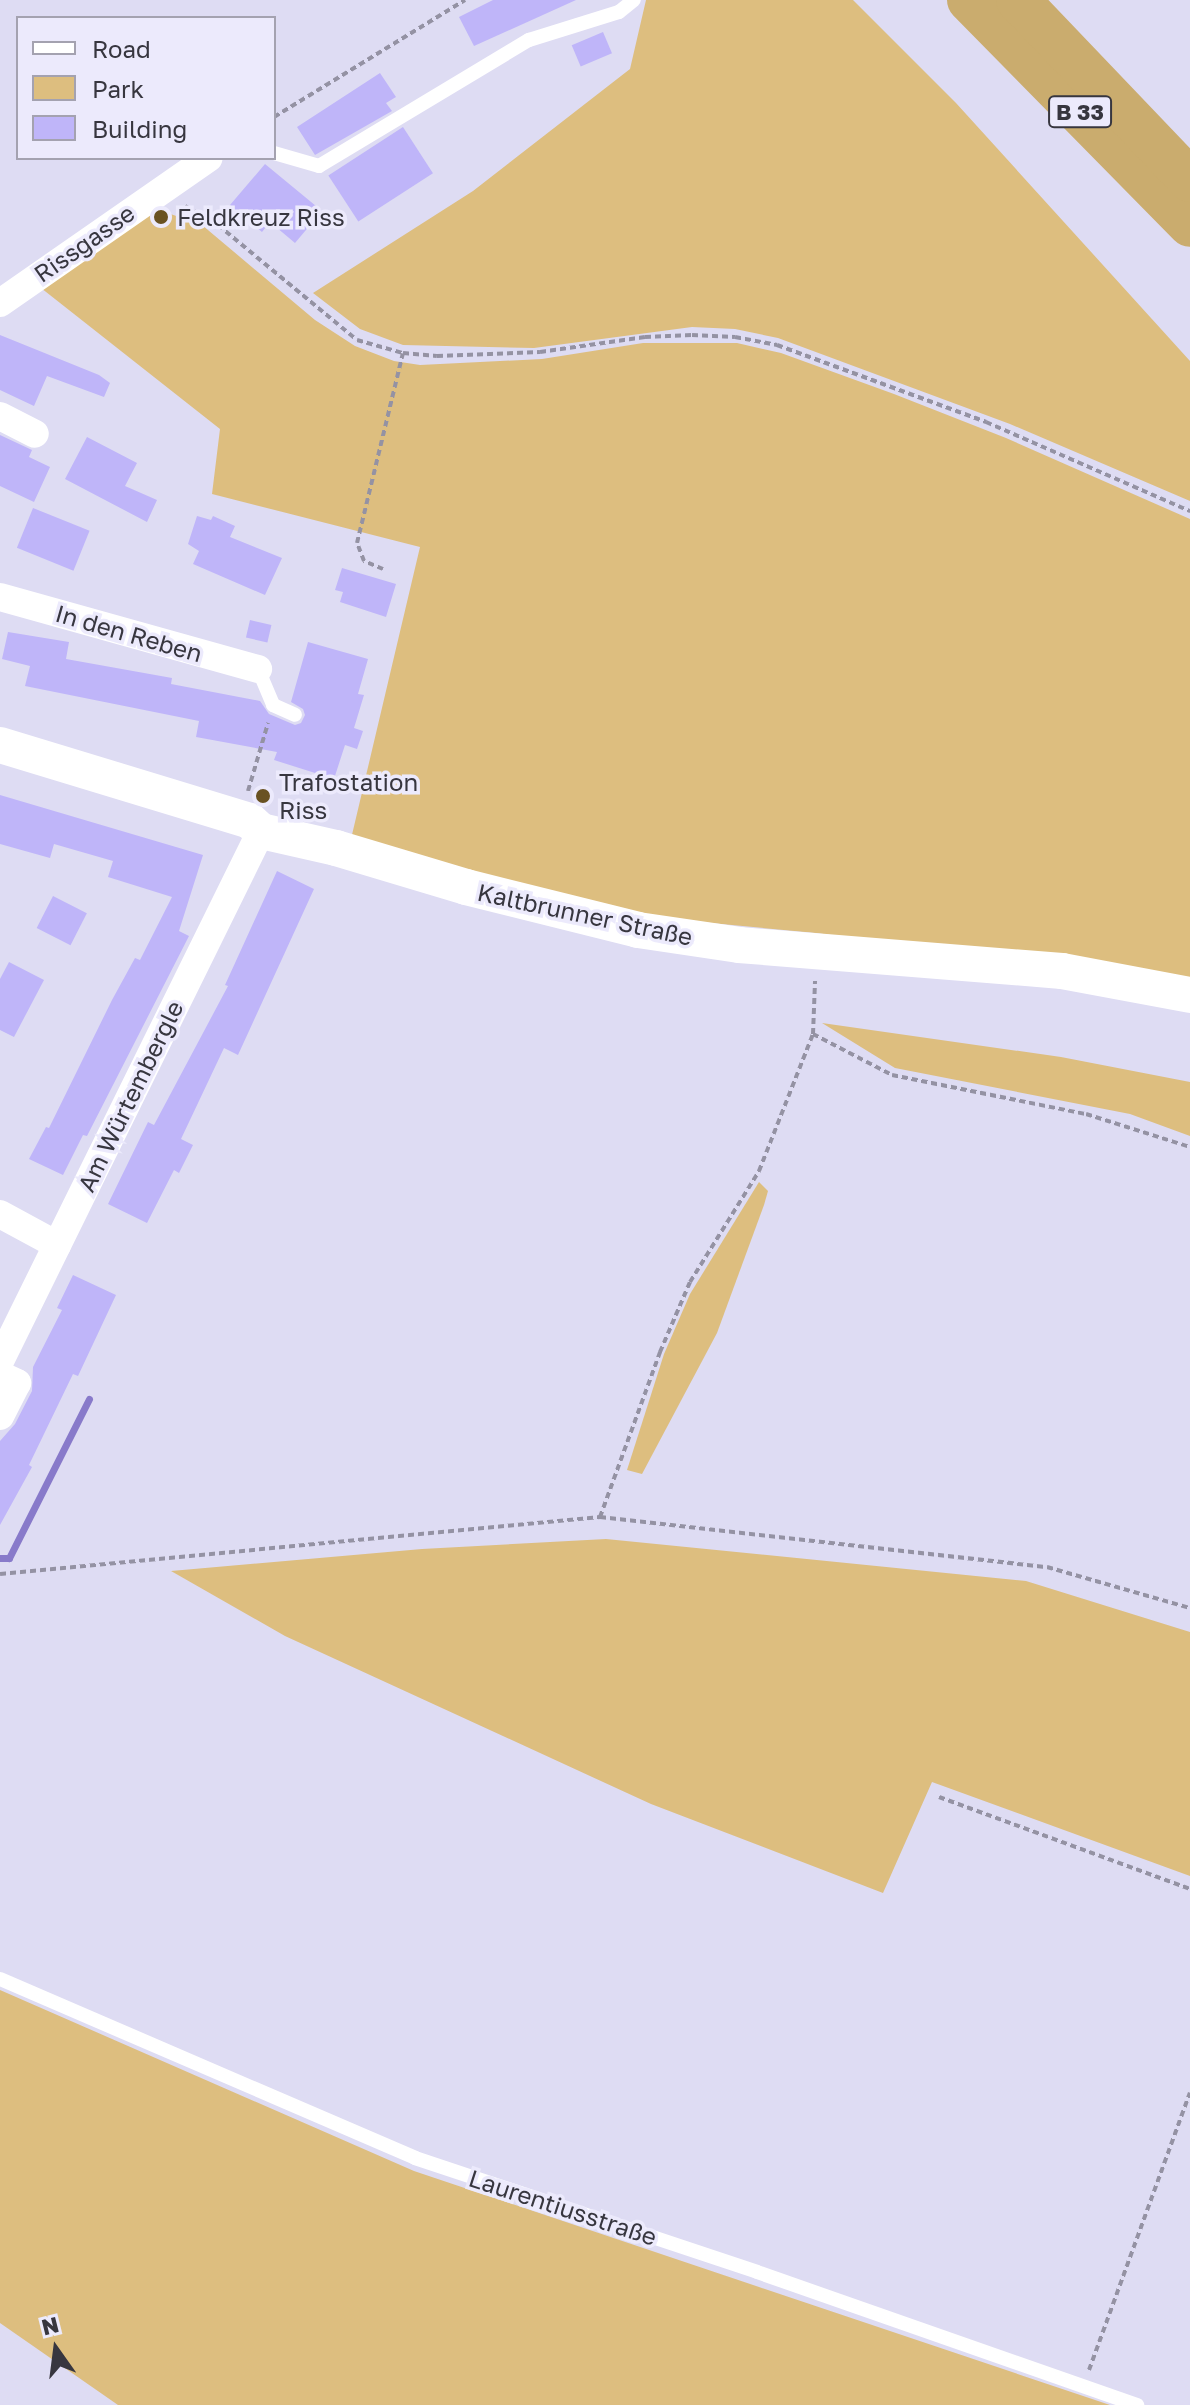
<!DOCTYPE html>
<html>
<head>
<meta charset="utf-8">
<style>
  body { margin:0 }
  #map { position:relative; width:1190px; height:2405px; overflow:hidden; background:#dedcf3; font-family:"Golos Text",sans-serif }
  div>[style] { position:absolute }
  .green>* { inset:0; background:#ddbe7f }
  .stream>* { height:7px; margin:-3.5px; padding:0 3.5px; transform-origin:3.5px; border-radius:3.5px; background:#887aca }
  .building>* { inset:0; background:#bfb5f9; transform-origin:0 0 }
  .path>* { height:4px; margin-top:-2px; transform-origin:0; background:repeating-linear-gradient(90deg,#9492a3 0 6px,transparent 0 10px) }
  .service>* { height:14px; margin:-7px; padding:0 7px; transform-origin:7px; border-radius:7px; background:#fff }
  .minor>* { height:28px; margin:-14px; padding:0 14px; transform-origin:14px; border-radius:14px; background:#fff }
  .tertiary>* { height:36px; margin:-18px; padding:0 18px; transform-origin:18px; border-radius:18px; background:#fff }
  .trunk>* { height:44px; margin:-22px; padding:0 22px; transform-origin:22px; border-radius:22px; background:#caac6e }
  .dots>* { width:22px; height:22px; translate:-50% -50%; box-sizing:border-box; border:4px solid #eceafc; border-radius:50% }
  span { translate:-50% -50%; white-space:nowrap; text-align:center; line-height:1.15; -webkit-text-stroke:7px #eceafc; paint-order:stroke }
  .shield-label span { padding:2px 6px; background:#eceafc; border:2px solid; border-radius:6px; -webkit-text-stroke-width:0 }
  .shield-label { font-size:22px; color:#37363f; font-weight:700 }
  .poi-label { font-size:24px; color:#37363f }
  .left { translate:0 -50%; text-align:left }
  .street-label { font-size:24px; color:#37363f }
  .legend { position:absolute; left:16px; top:16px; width:260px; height:144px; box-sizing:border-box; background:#eceafc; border:2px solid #a4a2b0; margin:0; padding:10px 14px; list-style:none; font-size:24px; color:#37363f }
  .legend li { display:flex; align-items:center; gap:16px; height:40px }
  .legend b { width:40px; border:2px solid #a4a2b0 }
  .north { position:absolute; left:16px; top:2309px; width:80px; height:80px; -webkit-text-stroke:6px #eceafc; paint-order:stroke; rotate:346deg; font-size:22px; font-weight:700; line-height:32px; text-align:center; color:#37363f }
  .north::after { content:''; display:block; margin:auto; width:28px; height:36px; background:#37363f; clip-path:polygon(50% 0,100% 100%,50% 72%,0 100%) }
</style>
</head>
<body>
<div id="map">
  <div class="green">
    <div style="clip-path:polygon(646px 0,853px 0,956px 103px,1190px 361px,1190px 501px,1010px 424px,778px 338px,735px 329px,692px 327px,534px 348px,403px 345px,360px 329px,313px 293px,473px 191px,630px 69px)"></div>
    <div style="clip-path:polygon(162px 211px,202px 225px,315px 320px,355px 346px,394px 361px,420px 365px,542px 359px,643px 343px,737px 343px,781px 353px,894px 394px,1006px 438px,1190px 519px,1190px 983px,816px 933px,636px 916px,351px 839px,420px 547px,212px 494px,220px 429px,41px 288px,139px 215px)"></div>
    <div style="clip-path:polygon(822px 1023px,1061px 1057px,1190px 1082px,1190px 1136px,1130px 1114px,895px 1068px)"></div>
    <div style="clip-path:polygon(759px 1182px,768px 1191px,764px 1205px,717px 1333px,642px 1474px,627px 1470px,664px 1354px,690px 1294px)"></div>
    <div style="clip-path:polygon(606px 1539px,1026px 1581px,1190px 1632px,1190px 1876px,932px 1782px,883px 1893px,651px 1804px,285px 1636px,171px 1571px,422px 1549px)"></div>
    <div style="clip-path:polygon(0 1990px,414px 2171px,1110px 2405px,118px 2405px,0 2323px)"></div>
  </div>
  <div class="stream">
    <div style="left:0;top:1558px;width:9px"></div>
    <div style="left:9px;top:1558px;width:178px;rotate:-63.3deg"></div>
  </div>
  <div class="building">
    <div style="clip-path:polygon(493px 0,576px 0,474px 46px,459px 17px)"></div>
    <div style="left:603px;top:32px;width:23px;height:34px;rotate:67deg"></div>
    <div style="clip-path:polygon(380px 73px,396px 97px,386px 103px,392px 111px,315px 155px,297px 127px)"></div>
    <div style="left:403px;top:127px;width:55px;height:89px;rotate:57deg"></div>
    <div style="clip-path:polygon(265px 164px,322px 211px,295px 243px,270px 222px,262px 232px,230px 205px)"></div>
    <div style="clip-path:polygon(0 335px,99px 375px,110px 383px,104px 397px,47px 376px,34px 406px,0 390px)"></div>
    <div style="clip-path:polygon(0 435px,32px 450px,29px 457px,50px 467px,34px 502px,0 486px)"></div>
    <div style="clip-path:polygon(87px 437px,137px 463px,125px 486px,157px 500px,147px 522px,65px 479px)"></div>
    <div style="left:33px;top:508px;width:61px;height:43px;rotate:22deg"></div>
    <div style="clip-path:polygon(197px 516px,211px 520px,213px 516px,235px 526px,230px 537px,282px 558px,265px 595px,193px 564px,199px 551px,188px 544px)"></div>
    <div style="clip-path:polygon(342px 568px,396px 584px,386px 617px,340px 602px,343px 592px,335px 590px)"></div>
    <div style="left:250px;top:620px;width:22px;height:18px;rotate:13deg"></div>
    <div style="clip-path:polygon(8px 632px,69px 642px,66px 659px,172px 678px,171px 684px,260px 701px,269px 714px,295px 725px,301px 723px,305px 715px,303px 709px,291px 702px,308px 642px,368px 659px,358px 694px,364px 695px,354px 728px,363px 731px,357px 749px,345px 745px,334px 779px,274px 760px,277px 752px,196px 737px,199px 721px,25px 686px,30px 666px,2px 659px)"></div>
    <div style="clip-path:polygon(0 795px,203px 855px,179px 931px,189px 936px,87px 1136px,83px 1135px,63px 1175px,29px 1159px,46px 1127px,49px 1128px,112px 1000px,135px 958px,140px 960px,172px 897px,108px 877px,113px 861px,54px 844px,50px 858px,0 844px)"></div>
    <div style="clip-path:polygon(277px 871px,314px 889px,238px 1055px,224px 1048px,181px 1139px,193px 1145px,179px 1173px,174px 1170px,147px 1223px,108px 1204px,148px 1122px,154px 1125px,228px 986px,225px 985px)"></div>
    <div style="left:53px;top:896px;width:38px;height:36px;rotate:27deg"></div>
    <div style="clip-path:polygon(9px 962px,44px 980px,14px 1037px,0 1030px,0 979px)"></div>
    <div style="clip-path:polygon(73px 1275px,116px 1295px,78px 1376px,73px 1374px,29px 1465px,32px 1467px,0 1525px,0 1441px,15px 1424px,32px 1391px,33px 1367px,62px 1310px,57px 1308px)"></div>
  </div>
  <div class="path">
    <div style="left:274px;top:117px;width:224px;rotate:-31.5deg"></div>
    <div style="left:185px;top:206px;width:38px;rotate:30deg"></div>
    <div style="left:218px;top:225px;width:180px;rotate:39.6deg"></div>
    <div style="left:357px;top:340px;width:48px;rotate:15.8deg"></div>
    <div style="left:403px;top:353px;width:34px;rotate:5deg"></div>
    <div style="left:437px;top:356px;width:103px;rotate:-2.2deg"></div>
    <div style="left:540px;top:352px;width:106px;rotate:-8.1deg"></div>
    <div style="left:645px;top:337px;width:47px;rotate:-2.4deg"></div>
    <div style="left:692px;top:335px;width:43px;rotate:2.7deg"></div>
    <div style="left:735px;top:337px;width:43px;rotate:10.8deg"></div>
    <div style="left:777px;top:345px;width:223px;rotate:20.2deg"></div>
    <div style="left:986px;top:422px;width:223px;rotate:23.6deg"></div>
    <div style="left:383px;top:569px;width:21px;rotate:-157deg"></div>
    <div style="left:364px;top:561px;width:19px;rotate:-111deg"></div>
    <div style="left:357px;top:543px;width:195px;rotate:-76.4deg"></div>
    <div style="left:248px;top:791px;width:71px;rotate:-73.6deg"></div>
    <div style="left:813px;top:1034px;width:89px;rotate:27.4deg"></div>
    <div style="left:892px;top:1075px;width:198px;rotate:11.4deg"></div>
    <div style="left:1086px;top:1114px;width:109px;rotate:17.6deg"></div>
    <div style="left:600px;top:1517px;width:176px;rotate:-70deg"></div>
    <div style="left:660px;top:1352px;width:76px;rotate:-66.8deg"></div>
    <div style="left:690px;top:1282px;width:131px;rotate:-58.1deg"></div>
    <div style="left:759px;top:1171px;width:147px;rotate:-68.5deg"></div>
    <div style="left:813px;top:1034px;width:53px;rotate:-87.8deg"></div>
    <div style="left:0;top:1574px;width:603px;rotate:-5.43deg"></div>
    <div style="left:600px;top:1517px;width:450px;rotate:6.4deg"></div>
    <div style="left:1047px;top:1567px;width:149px;rotate:16deg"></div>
    <div style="left:939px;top:1797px;width:267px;rotate:20.1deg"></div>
    <div style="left:1089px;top:2370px;width:295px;rotate:-70deg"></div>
  </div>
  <div class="service">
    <div style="left:274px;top:153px;width:47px;rotate:16.1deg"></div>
    <div style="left:319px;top:166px;width:245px;rotate:-31deg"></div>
    <div style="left:529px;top:40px;width:94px;rotate:-17.3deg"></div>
    <div style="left:619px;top:12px;width:19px;rotate:-39deg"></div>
    <div style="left:258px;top:669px;width:39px;rotate:67deg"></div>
    <div style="left:273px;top:705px;width:24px;rotate:24deg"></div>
    <div style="left:0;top:1979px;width:452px;rotate:23.3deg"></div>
    <div style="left:415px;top:2158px;width:360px;rotate:18.4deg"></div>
    <div style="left:757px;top:2272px;width:403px;rotate:19.3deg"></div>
  </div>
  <div class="minor">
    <div style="left:0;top:303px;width:254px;rotate:-34.8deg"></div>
    <div style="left:0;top:416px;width:39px;rotate:27deg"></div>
    <div style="left:0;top:597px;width:268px;rotate:15.6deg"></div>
    <div style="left:0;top:1214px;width:65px;rotate:28.5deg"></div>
    <div style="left:0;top:1361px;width:591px;rotate:-63.78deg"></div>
    <div style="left:0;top:1375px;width:19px;rotate:25deg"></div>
    <div style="left:17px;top:1383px;width:37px;rotate:117deg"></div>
  </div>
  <div class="tertiary">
    <div style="left:0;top:745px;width:261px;rotate:16.9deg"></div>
    <div style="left:250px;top:821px;width:15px;rotate:42deg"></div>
    <div style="left:261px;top:831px;width:77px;rotate:12.8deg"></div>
    <div style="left:336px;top:848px;width:136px;rotate:16.7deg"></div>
    <div style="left:466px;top:887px;width:177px;rotate:14deg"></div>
    <div style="left:638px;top:930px;width:102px;rotate:8.4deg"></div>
    <div style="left:739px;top:945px;width:324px;rotate:4.6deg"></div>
    <div style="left:1062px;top:971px;width:130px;rotate:10.6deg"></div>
  </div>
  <div class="trunk">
    <div style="left:969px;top:0;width:315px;rotate:45.5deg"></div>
    <div style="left:1018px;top:0;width:249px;rotate:46.3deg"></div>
  </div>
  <div class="dots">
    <div style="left:161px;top:217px;background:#695222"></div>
    <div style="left:263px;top:796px;background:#695222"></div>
  </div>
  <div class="shield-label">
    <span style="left:1080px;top:112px">B 33</span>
  </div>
  <div class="poi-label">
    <span class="left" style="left:177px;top:217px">Feldkreuz Riss</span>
    <span class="left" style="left:279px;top:796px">Trafostation<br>Riss</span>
  </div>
  <div class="street-label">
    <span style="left:84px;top:243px;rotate:-35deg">Rissgasse</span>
    <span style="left:129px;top:633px;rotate:16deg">In den Reben</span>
    <span style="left:585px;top:914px;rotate:12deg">Kaltbrunner Straße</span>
    <span style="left:130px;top:1096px;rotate:-64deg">Am Würtembergle</span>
    <span style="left:563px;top:2207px;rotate:18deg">Laurentiusstraße</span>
  </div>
  <ul class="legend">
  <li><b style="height:10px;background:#fff"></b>Road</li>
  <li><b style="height:22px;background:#ddbe7f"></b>Park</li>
  <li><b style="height:22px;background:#bfb5f9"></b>Building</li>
  </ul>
  <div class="north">N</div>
</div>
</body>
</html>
